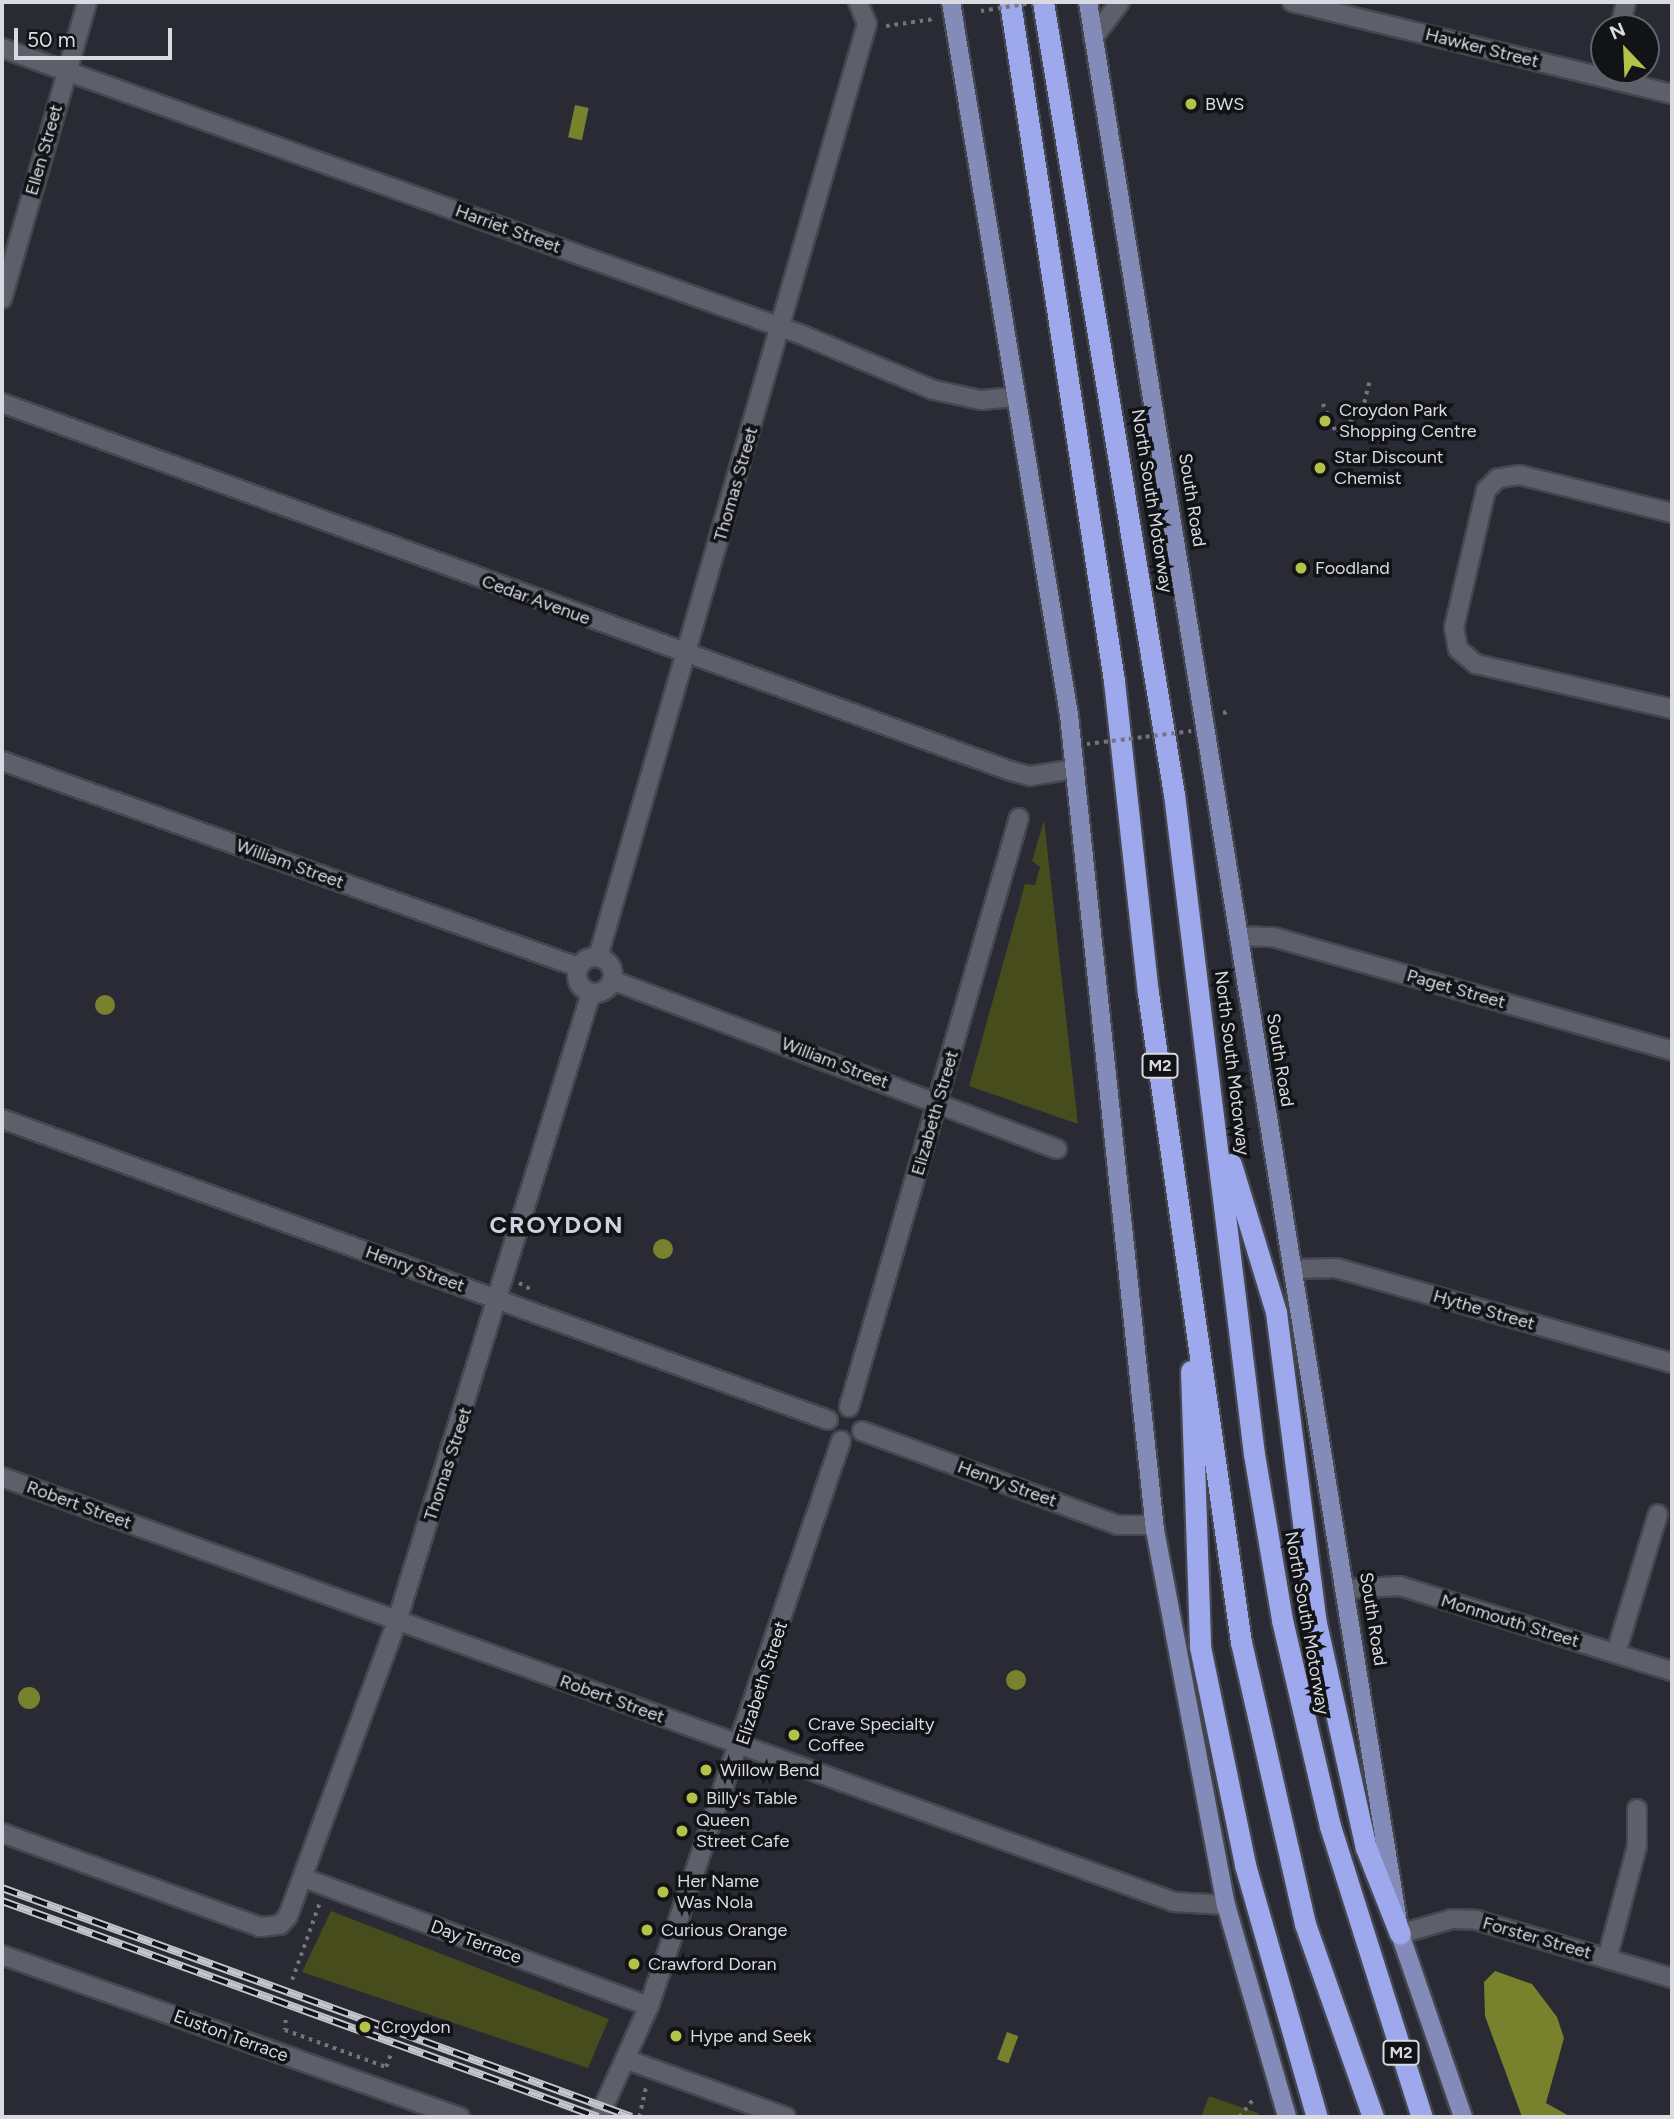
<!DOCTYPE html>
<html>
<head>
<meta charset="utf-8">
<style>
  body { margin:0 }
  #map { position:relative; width:1674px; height:2119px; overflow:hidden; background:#292a34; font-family:Figtree,sans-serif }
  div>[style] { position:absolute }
  .green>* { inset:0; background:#464c1b }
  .water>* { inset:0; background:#78812c; transform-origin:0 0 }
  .round { border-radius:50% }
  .path>* { height:3.5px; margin-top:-1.75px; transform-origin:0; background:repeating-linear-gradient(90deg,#73757d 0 3.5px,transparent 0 8.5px) }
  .roads { filter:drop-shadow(2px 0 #45474e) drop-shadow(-2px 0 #45474e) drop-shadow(0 2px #45474e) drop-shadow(0 -2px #45474e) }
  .minor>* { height:18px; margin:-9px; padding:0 9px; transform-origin:9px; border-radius:9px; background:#5d5f6a }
  .minor>.ring { margin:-9px; padding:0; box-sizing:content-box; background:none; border:18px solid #5d5f6a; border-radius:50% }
  .major>* { height:18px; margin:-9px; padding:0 9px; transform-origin:9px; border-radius:9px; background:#838bb9 }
  .highway>* { height:21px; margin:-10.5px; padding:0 10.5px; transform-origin:10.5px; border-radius:10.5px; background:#9da8ed }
  .rail>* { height:8px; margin-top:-4px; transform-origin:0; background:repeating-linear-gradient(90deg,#121317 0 16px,#c4c6cc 0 32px); box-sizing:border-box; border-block:2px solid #c4c6cc }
  .path-bridge>* { height:3.5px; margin-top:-1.75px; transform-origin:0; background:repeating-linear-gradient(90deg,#73757d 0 3.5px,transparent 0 8.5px) }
  .dots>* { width:19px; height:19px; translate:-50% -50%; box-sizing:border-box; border:4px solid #121317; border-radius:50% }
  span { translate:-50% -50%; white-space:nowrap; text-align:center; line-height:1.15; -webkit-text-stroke:7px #121317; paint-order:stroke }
  .shield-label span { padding:2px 5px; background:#121317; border:2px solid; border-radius:5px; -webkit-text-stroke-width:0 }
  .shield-label { font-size:16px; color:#d9dbe1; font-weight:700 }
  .street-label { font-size:18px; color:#d9dbe1 }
  .poi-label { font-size:18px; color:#d9dbe1 }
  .left { translate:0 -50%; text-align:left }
  .district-label { font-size:24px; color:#cfd1de; font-weight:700; letter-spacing:2px }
  .frame { position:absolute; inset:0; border:4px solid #d9dbe1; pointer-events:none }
  .north { position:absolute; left:1590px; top:14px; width:70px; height:70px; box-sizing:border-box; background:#121317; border:2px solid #626368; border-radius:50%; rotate:337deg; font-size:19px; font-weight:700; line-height:28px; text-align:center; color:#d9dbe1 }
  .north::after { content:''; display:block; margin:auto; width:24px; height:32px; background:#b5c249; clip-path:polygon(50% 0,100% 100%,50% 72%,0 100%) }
  .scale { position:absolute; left:14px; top:28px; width:158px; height:32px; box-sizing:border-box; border:4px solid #d9dbe1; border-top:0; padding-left:9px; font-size:21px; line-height:24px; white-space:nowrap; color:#d9dbe1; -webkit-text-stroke:5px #121317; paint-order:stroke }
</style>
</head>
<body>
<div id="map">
  <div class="green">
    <div style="clip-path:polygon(1044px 820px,1078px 1124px,969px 1086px,1025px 884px,1035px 885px,1040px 867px,1032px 861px)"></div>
    <div style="clip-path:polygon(331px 1911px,609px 2019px,588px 2068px,302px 1972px)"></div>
    <div style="clip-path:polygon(1209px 2096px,1258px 2113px,1259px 2117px,1201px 2117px)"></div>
  </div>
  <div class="water">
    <div style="left:575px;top:105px;width:14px;height:33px;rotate:12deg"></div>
    <div class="round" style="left:95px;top:995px;width:20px;height:20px"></div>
    <div class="round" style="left:653px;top:1239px;width:20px;height:20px"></div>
    <div class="round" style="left:1006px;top:1670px;width:20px;height:20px"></div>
    <div class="round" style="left:18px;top:1687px;width:22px;height:22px"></div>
    <div style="clip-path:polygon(1495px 1971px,1532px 1984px,1557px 2017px,1564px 2038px,1546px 2103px,1571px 2117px,1522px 2117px,1485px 2016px,1484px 1982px)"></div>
    <div style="left:1007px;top:2032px;width:12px;height:29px;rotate:20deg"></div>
  </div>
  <div class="path">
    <div style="left:886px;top:26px;width:49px;rotate:-8.3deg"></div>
    <div style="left:1323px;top:404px;width:33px;rotate:65deg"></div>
    <div style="left:1337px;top:434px;width:34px;rotate:-43deg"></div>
    <div style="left:1362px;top:411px;width:33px;rotate:-76deg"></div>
    <div style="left:1223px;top:713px;width:8px;rotate:-14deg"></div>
    <div style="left:519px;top:1283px;width:17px;rotate:28deg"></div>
    <div style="left:292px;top:1980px;width:83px;rotate:-70.3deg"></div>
    <div style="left:286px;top:2020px;width:10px;rotate:96deg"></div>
    <div style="left:285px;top:2030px;width:108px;rotate:20.1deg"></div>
    <div style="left:386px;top:2067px;width:15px;rotate:-70deg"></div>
    <div style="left:639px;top:2117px;width:31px;rotate:-77deg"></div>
    <div style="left:1239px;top:2117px;width:22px;rotate:-51deg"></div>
  </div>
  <div class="roads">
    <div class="minor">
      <div style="left:1292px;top:2px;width:391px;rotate:13.6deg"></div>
      <div style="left:1620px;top:28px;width:27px;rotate:-77deg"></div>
      <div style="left:1093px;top:38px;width:45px;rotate:-53.1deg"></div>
      <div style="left:2px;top:48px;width:848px;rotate:19.72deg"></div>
      <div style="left:800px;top:334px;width:145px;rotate:22.7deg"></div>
      <div style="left:934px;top:390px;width:48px;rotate:12deg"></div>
      <div style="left:981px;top:400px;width:34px;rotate:-5deg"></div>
      <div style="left:2px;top:299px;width:309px;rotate:-74deg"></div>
      <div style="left:2px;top:403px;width:1074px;rotate:20.04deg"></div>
      <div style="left:1011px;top:771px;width:20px;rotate:15deg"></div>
      <div style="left:1030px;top:776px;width:46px;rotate:-8.8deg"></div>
      <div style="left:1672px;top:513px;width:157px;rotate:-166deg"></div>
      <div style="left:1520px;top:475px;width:22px;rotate:172deg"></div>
      <div style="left:1498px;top:478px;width:17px;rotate:135deg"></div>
      <div style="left:1486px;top:490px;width:141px;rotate:103.1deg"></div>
      <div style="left:1454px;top:627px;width:22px;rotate:80deg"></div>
      <div style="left:1458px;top:649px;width:23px;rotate:40deg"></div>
      <div style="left:1476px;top:664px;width:201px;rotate:12.9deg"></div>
      <div style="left:2px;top:761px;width:612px;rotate:19.68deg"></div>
      <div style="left:1239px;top:936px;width:34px;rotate:2deg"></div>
      <div style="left:1273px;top:937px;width:415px;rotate:15.9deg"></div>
      <div class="ring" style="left:577px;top:957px;width:18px;height:18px"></div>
      <div style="left:598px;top:957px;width:971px;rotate:-73.92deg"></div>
      <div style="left:867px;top:24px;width:24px;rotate:-112deg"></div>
      <div style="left:612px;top:980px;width:476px;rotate:20.8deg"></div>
      <div style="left:2px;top:1119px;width:879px;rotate:20.02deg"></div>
      <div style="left:1294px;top:1269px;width:42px;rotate:-1.4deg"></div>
      <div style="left:1336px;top:1268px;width:349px;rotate:15.8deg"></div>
      <div style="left:849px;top:1407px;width:613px;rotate:-73.9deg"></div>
      <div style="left:862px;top:1431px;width:272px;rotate:20.2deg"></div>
      <div style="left:1117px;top:1525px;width:37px"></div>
      <div style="left:2px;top:1477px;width:1247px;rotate:19.93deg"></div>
      <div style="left:1174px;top:1902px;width:52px;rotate:3.3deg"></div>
      <div style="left:1347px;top:1589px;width:53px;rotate:-3.2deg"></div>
      <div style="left:1400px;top:1586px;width:285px;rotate:17.4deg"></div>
      <div style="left:1616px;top:1653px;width:145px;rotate:-73.2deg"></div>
      <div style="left:2px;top:1833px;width:275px;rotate:20deg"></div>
      <div style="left:260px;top:1927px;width:20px;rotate:-6deg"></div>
      <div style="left:280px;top:1925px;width:12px;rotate:-48deg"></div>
      <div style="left:288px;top:1916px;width:314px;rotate:-69.7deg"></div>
      <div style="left:397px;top:1621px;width:657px;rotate:-72.83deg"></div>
      <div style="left:304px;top:1878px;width:368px;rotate:20.4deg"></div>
      <div style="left:1400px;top:1934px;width:54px;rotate:-16.1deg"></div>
      <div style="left:1452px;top:1919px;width:24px;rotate:2deg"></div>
      <div style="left:1476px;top:1920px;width:204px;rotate:16.5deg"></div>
      <div style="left:2px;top:1955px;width:486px;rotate:19.5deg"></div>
      <div style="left:1607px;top:1959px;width:117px;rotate:-75.1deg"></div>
      <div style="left:1637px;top:1846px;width:37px;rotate:-90deg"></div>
      <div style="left:625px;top:2059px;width:171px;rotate:19.8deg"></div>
      <div style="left:599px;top:2117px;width:122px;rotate:-65.8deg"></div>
      <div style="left:649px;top:2006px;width:597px;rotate:-71.23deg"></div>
    </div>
    <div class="major">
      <div style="left:951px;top:2px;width:723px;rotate:80.6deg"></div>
      <div style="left:1069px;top:715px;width:820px;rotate:83.98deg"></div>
      <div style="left:1155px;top:1530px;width:382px;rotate:79.3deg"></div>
      <div style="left:1226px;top:1905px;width:221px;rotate:73.9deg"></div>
      <div style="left:1088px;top:2px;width:1957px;rotate:80.83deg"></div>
      <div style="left:1400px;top:1934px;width:194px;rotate:71deg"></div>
    </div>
    <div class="highway">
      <div style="left:1010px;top:2px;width:687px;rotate:81.29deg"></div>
      <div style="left:1114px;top:681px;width:314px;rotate:83.8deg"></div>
      <div style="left:1148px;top:993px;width:656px;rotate:81.85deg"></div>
      <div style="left:1241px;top:1642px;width:289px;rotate:77.2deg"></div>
      <div style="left:1305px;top:1924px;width:205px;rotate:70.6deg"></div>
      <div style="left:1043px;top:2px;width:803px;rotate:80.61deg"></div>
      <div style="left:1174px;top:794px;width:665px;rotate:83.09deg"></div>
      <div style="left:1254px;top:1454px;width:168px;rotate:80.4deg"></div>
      <div style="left:1282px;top:1620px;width:212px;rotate:76.9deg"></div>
      <div style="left:1330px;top:1826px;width:305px;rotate:72.5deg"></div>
      <div style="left:1231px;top:1164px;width:155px;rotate:73.1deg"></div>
      <div style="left:1276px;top:1312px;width:314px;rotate:82.7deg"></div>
      <div style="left:1316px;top:1623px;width:230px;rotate:77.5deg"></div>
      <div style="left:1366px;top:1848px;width:92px;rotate:68.4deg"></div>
      <div style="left:1191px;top:1371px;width:276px;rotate:88.1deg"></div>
      <div style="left:1200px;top:1647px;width:223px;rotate:78.3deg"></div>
      <div style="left:1245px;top:1865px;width:262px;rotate:74.1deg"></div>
    </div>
  </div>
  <div class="rail">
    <div style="left:2px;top:1888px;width:670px;rotate:19.98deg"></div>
    <div style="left:2px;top:1901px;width:634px;rotate:19.92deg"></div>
  </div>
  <div class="path-bridge">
    <div style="left:981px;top:11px;width:57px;rotate:-9.1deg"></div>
    <div style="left:1087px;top:744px;width:106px;rotate:-7.1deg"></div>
  </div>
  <div class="dots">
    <div style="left:1191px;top:104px;background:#b5c249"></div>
    <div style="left:1325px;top:421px;background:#b5c249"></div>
    <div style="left:1320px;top:468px;background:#b5c249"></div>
    <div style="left:1301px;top:568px;background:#b5c249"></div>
    <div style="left:794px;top:1735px;background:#b5c249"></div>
    <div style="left:706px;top:1770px;background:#b5c249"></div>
    <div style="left:692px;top:1798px;background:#b5c249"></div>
    <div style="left:682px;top:1831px;background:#b5c249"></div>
    <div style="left:663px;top:1892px;background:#b5c249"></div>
    <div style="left:647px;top:1930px;background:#b5c249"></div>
    <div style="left:634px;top:1964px;background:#b5c249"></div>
    <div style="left:365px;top:2027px;background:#b5c249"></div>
    <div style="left:676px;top:2036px;background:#b5c249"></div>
  </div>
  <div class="shield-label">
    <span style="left:1160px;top:1066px">M2</span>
    <span style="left:1401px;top:2053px">M2</span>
  </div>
  <div class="street-label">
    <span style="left:1482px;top:48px;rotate:14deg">Hawker Street</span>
    <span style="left:44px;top:150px;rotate:-74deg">Ellen Street</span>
    <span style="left:508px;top:229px;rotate:20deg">Harriet Street</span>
    <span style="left:736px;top:484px;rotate:-74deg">Thomas Street</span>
    <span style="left:1192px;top:500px;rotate:81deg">South Road</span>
    <span style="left:1152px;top:501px;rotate:81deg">North South Motorway</span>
    <span style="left:536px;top:600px;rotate:20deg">Cedar Avenue</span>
    <span style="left:290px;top:864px;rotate:20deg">William Street</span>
    <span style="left:1456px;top:989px;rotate:16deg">Paget Street</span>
    <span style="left:1280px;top:1060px;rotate:81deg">South Road</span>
    <span style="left:835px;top:1063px;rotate:21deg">William Street</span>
    <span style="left:1232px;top:1063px;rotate:83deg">North South Motorway</span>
    <span style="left:935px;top:1113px;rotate:-74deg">Elizabeth Street</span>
    <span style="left:415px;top:1269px;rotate:20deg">Henry Street</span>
    <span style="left:1484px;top:1310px;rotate:16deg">Hythe Street</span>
    <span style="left:448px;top:1464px;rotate:-72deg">Thomas Street</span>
    <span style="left:1007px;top:1484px;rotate:20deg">Henry Street</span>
    <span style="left:79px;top:1505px;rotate:20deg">Robert Street</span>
    <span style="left:1373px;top:1619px;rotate:81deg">South Road</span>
    <span style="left:1510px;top:1621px;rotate:17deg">Monmouth Street</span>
    <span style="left:1307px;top:1623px;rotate:80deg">North South Motorway</span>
    <span style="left:762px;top:1683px;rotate:-72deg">Elizabeth Street</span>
    <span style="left:612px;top:1699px;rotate:20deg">Robert Street</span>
    <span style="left:1537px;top:1938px;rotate:16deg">Forster Street</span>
    <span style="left:476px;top:1942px;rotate:20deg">Day Terrace</span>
    <span style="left:231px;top:2036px;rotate:20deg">Euston Terrace</span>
  </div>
  <div class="poi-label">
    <span class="left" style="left:1205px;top:104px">BWS</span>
    <span class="left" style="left:1339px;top:421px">Croydon Park<br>Shopping Centre</span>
    <span class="left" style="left:1334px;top:468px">Star Discount<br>Chemist</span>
    <span class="left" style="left:1315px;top:568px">Foodland</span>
    <span class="left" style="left:808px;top:1735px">Crave Specialty<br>Coffee</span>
    <span class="left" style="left:720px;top:1770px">Willow Bend</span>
    <span class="left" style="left:706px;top:1798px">Billy's Table</span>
    <span class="left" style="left:696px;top:1831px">Queen<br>Street Cafe</span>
    <span class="left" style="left:677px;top:1892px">Her Name<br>Was Nola</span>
    <span class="left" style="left:661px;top:1930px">Curious Orange</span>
    <span class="left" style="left:648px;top:1964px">Crawford Doran</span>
    <span class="left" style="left:381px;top:2027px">Croydon</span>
    <span class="left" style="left:690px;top:2036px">Hype and Seek</span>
  </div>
  <div class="district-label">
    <span style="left:557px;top:1225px">CROYDON</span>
  </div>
  <div class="frame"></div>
  <div class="north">N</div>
  <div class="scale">50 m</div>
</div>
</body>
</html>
